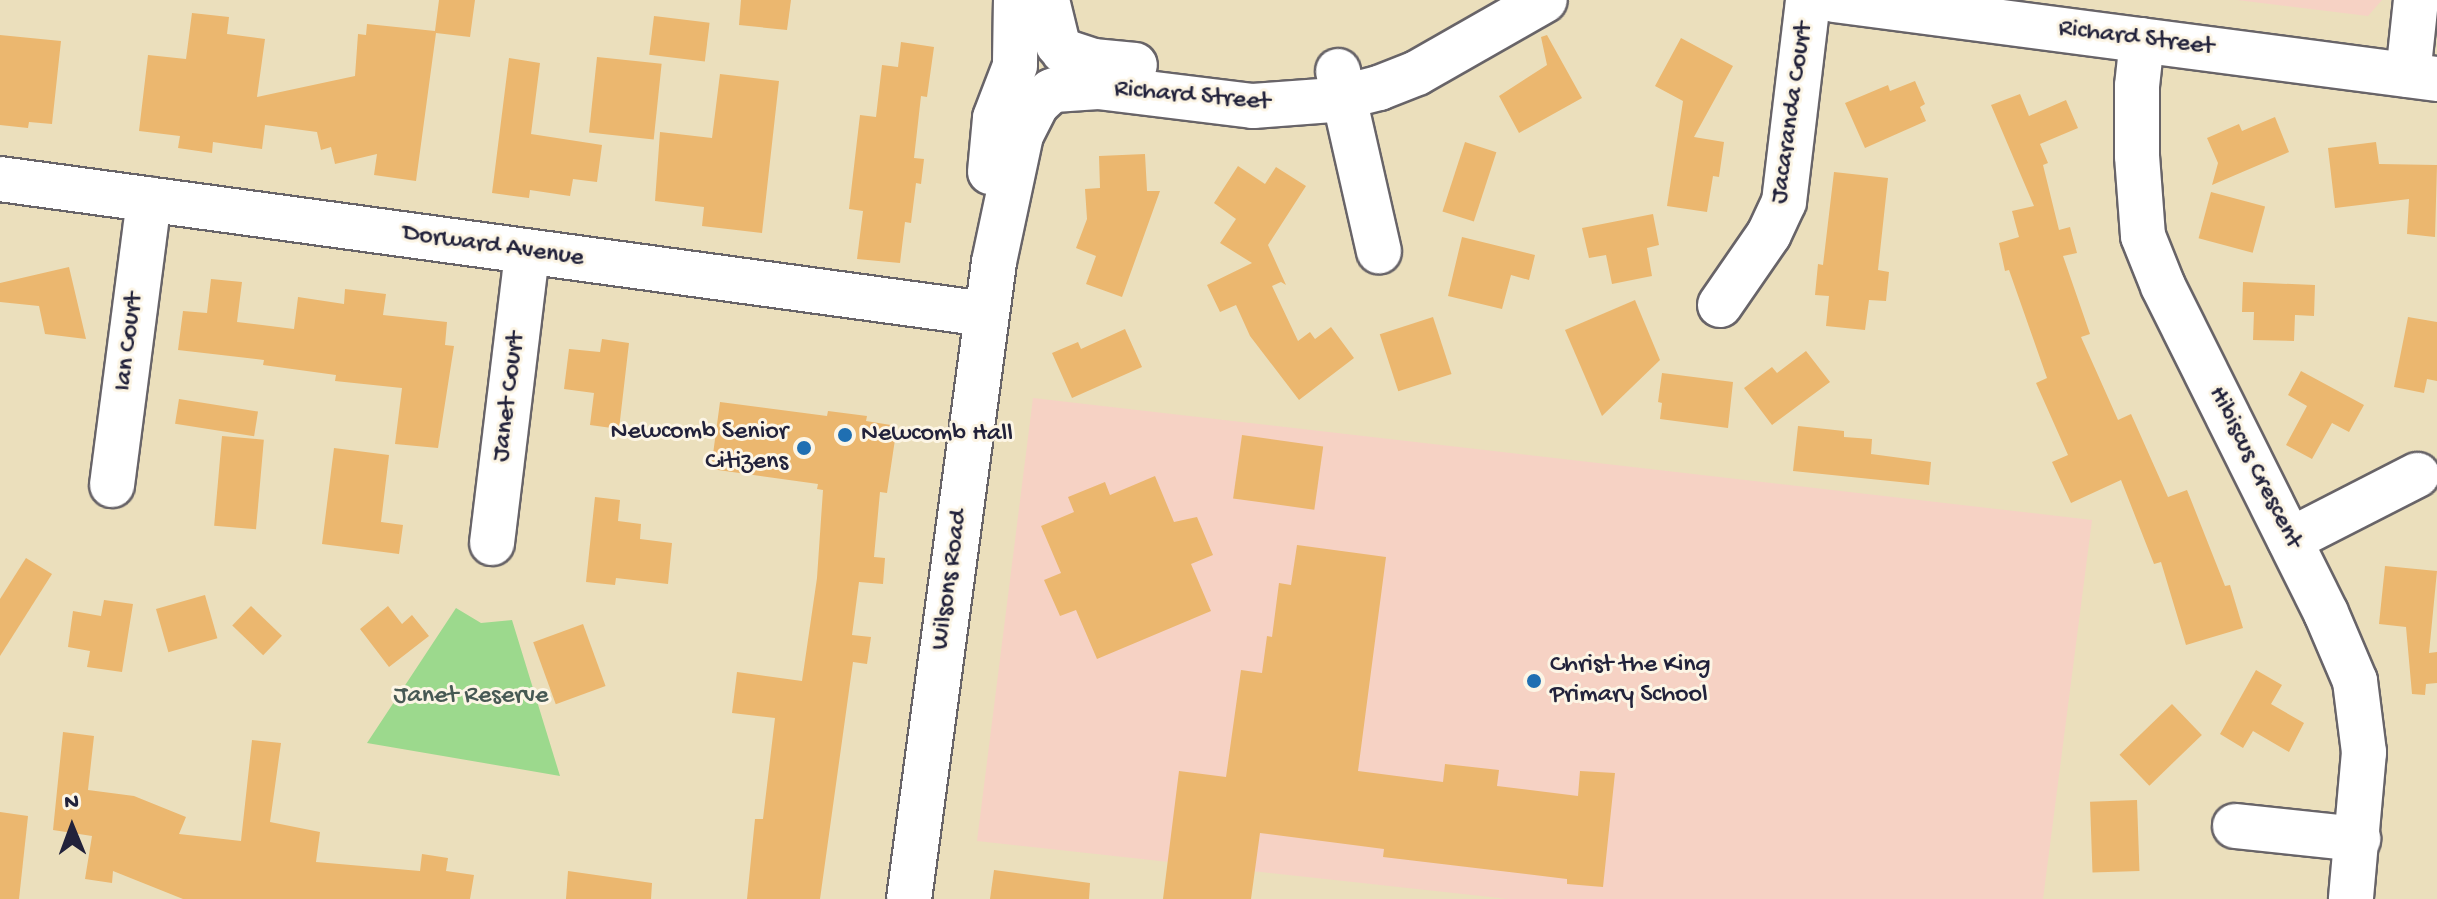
<!DOCTYPE html>
<html>
<head>
<meta charset="utf-8">
<style>
  body { margin:0 }
  #map { position:relative; width:2437px; height:899px; overflow:hidden; background:#ebdfbc; font-family:"Gochi Hand",sans-serif }
  div>[style] { position:absolute }
  .built>* { inset:0; background:#f6d2c4 }
  .green>* { inset:0; background:#9cd98d }
  .building>* { inset:0; background:#ebb76f; transform-origin:0 0 }
  .roads { filter:drop-shadow(2px 0 #686468) drop-shadow(-2px 0 #686468) drop-shadow(0 2px #686468) drop-shadow(0 -2px #686468) }
  .minor>* { height:44px; margin:-22px; padding:0 22px; transform-origin:22px; border-radius:22px; background:#fff }
  .dots>* { width:22px; height:22px; translate:-50% -50%; box-sizing:border-box; border:4px solid #fcf5e5; border-radius:50% }
  span { translate:-50% -50%; white-space:nowrap; text-align:center; line-height:1.15; -webkit-text-stroke:6px #fcf5e5; paint-order:stroke }
  .street-label { font-size:26px; color:#22223b }
  .poi-label { font-size:26px; color:#22223b }
  .right { translate:-100% -50%; text-align:right }
  .left { translate:0 -50%; text-align:left }
  .park-label { font-size:26px; color:#475954 }
  .north { position:absolute; left:32px; top:787px; width:80px; height:80px; -webkit-text-stroke:6px #fcf5e5; paint-order:stroke; rotate:359deg; font-size:22px; font-weight:700; line-height:32px; text-align:center; color:#22223b }
  .north::after { content:''; display:block; margin:auto; width:28px; height:36px; background:#22223b; clip-path:polygon(50% 0,100% 100%,50% 72%,0 100%) }
</style>
</head>
<body>
<div id="map">
  <div class="built">
    <div style="clip-path:polygon(2237px 0,2382px 0,2368px 16px)"></div>
    <div style="clip-path:polygon(1033px 398px,2092px 520px,2043px 899px,1509px 899px,977px 841px)"></div>
  </div>
  <div class="green">
    <div style="clip-path:polygon(456px 608px,481px 623px,512px 620px,560px 776px,367px 743px)"></div>
  </div>
  <div class="building">
    <div style="clip-path:polygon(439px 0,475px 0,470px 37px,436px 33px,416px 181px,374px 175px,377px 154px,335px 164px,331px 147px,321px 150px,317px 132px,265px 125px,262px 149px,213px 142px,212px 153px,178px 148px,180px 136px,139px 131px,148px 55px,186px 59px,192px 13px,229px 17px,227px 34px,265px 39px,257px 97px,355px 76px,358px 34px,366px 35px,367px 24px,435px 31px)"></div>
    <div style="clip-path:polygon(741px 0,791px 0,787px 30px,739px 25px)"></div>
    <div style="left:654px;top:16px;width:56px;height:39px;rotate:7deg"></div>
    <div style="clip-path:polygon(0 35px,61px 41px,52px 124px,29px 122px,28px 128px,0 125px)"></div>
    <div style="clip-path:polygon(1547px 35px,1582px 98px,1519px 133px,1499px 96px,1547px 65px,1541px 37px)"></div>
    <div style="clip-path:polygon(1681px 38px,1733px 66px,1694px 137px,1724px 142px,1719px 177px,1713px 176px,1707px 212px,1667px 206px,1683px 101px,1655px 86px)"></div>
    <div style="clip-path:polygon(901px 42px,934px 47px,927px 97px,921px 96px,914px 158px,924px 159px,921px 184px,916px 183px,911px 223px,905px 222px,900px 263px,857px 259px,863px 211px,849px 209px,860px 115px,876px 117px,882px 65px,898px 67px)"></div>
    <div style="left:597px;top:57px;width:65px;height:76px;rotate:6deg"></div>
    <div style="clip-path:polygon(509px 58px,540px 63px,531px 134px,602px 145px,597px 182px,573px 179px,570px 196px,530px 190px,529px 198px,492px 193px)"></div>
    <div style="clip-path:polygon(720px 74px,779px 81px,762px 233px,702px 226px,704px 207px,655px 201px,660px 132px,712px 138px)"></div>
    <div style="clip-path:polygon(1915px 81px,1925px 104px,1920px 107px,1926px 121px,1865px 148px,1845px 103px,1888px 85px,1890px 91px)"></div>
    <div style="clip-path:polygon(2020px 94px,2029px 116px,2066px 100px,2078px 128px,2040px 144px,2048px 163px,2043px 165px,2059px 230px,2070px 227px,2077px 253px,2063px 256px,2090px 334px,2081px 337px,2118px 420px,2131px 414px,2168px 497px,2187px 490px,2225px 586px,2230px 585px,2243px 628px,2186px 645px,2161px 562px,2154px 564px,2121px 480px,2071px 503px,2052px 462px,2068px 455px,2036px 383px,2047px 378px,2009px 270px,2005px 271px,1999px 243px,2019px 237px,2012px 211px,2034px 206px,1991px 105px)"></div>
    <div style="clip-path:polygon(2275px 117px,2289px 152px,2212px 185px,2218px 163px,2207px 138px,2239px 124px,2242px 131px)"></div>
    <div style="left:1465px;top:142px;width:33px;height:73px;rotate:18deg"></div>
    <div style="clip-path:polygon(2376px 142px,2379px 164px,2437px 165px,2435px 237px,2407px 234px,2409px 199px,2335px 208px,2328px 148px)"></div>
    <div style="clip-path:polygon(1145px 154px,1147px 191px,1160px 191px,1122px 297px,1086px 284px,1096px 256px,1076px 248px,1087px 219px,1085px 189px,1100px 188px,1099px 156px)"></div>
    <div style="clip-path:polygon(1238px 166px,1265px 184px,1276px 167px,1306px 186px,1268px 245px,1286px 285px,1281px 282px,1272px 286px,1298px 341px,1310px 332px,1315px 339px,1331px 327px,1354px 358px,1299px 400px,1250px 336px,1236px 305px,1220px 312px,1207px 285px,1252px 263px,1220px 243px,1236px 219px,1214px 203px)"></div>
    <div style="clip-path:polygon(1834px 172px,1888px 178px,1878px 270px,1889px 272px,1886px 301px,1869px 300px,1865px 330px,1826px 326px,1829px 296px,1815px 295px,1818px 264px,1823px 265px)"></div>
    <div style="left:2211px;top:192px;width:56px;height:48px;rotate:15deg"></div>
    <div style="clip-path:polygon(1653px 214px,1659px 245px,1647px 248px,1652px 276px,1612px 284px,1606px 255px,1589px 258px,1582px 228px)"></div>
    <div style="clip-path:polygon(1462px 237px,1535px 255px,1529px 280px,1511px 275px,1502px 309px,1448px 296px)"></div>
    <div style="clip-path:polygon(69px 267px,86px 339px,45px 334px,39px 306px,0 302px,0 283px)"></div>
    <div style="clip-path:polygon(211px 279px,242px 282px,237px 322px,294px 329px,298px 297px,344px 304px,345px 289px,386px 294px,383px 315px,447px 322px,445px 345px,454px 346px,438px 448px,395px 444px,402px 388px,335px 381px,336px 375px,263px 365px,264px 360px,178px 350px,183px 311px,207px 313px)"></div>
    <div style="clip-path:polygon(2243px 282px,2315px 285px,2314px 316px,2295px 315px,2294px 341px,2253px 340px,2254px 312px,2242px 312px)"></div>
    <div style="clip-path:polygon(1635px 300px,1660px 360px,1602px 416px,1565px 330px)"></div>
    <div style="left:1433px;top:317px;width:60px;height:56px;rotate:72deg"></div>
    <div style="clip-path:polygon(2408px 317px,2437px 322px,2437px 381px,2427px 379px,2424px 393px,2394px 387px)"></div>
    <div style="clip-path:polygon(1125px 329px,1142px 367px,1072px 398px,1052px 353px,1078px 342px,1081px 349px)"></div>
    <div style="clip-path:polygon(602px 339px,629px 343px,619px 429px,590px 425px,594px 393px,564px 389px,569px 349px,600px 352px)"></div>
    <div style="clip-path:polygon(1806px 351px,1830px 382px,1772px 425px,1744px 388px,1772px 367px,1777px 373px)"></div>
    <div style="clip-path:polygon(2301px 371px,2364px 405px,2349px 432px,2332px 423px,2312px 459px,2286px 445px,2307px 406px,2288px 395px)"></div>
    <div style="clip-path:polygon(1662px 373px,1733px 382px,1728px 428px,1660px 419px,1662px 403px,1658px 402px)"></div>
    <div style="left:179px;top:399px;width:80px;height:25px;rotate:9deg"></div>
    <div style="clip-path:polygon(720px 402px,827px 416px,828px 411px,867px 416px,866px 421px,897px 426px,887px 493px,880px 492px,874px 557px,885px 558px,883px 584px,859px 582px,852px 635px,871px 637px,867px 664px,853px 662px,820px 899px,747px 899px,755px 819px,763px 819px,775px 718px,732px 713px,737px 672px,802px 681px,817px 578px,823px 490px,817px 489px,818px 484px,711px 469px)"></div>
    <div style="clip-path:polygon(1798px 426px,1844px 431px,1844px 437px,1872px 439px,1871px 454px,1931px 462px,1929px 485px,1793px 471px)"></div>
    <div style="left:1242px;top:435px;width:82px;height:64px;rotate:8deg"></div>
    <div style="left:222px;top:436px;width:42px;height:90px;rotate:5deg"></div>
    <div style="clip-path:polygon(334px 448px,389px 455px,381px 522px,403px 525px,399px 554px,322px 544px)"></div>
    <div style="clip-path:polygon(1155px 476px,1174px 522px,1197px 517px,1213px 555px,1191px 564px,1211px 611px,1097px 659px,1076px 610px,1060px 616px,1044px 580px,1061px 573px,1041px 526px,1074px 512px,1068px 497px,1105px 482px,1110px 495px)"></div>
    <div style="clip-path:polygon(595px 497px,620px 500px,618px 521px,641px 524px,640px 539px,672px 543px,668px 584px,616px 578px,615px 585px,586px 582px)"></div>
    <div style="clip-path:polygon(1297px 545px,1386px 557px,1358px 771px,1443px 782px,1445px 764px,1499px 770px,1497px 786px,1578px 796px,1580px 771px,1615px 773px,1603px 887px,1567px 884px,1567px 879px,1383px 857px,1384px 849px,1260px 833px,1251px 899px,1163px 899px,1179px 771px,1226px 777px,1241px 670px,1262px 673px,1267px 636px,1272px 637px,1279px 583px,1291px 585px)"></div>
    <div style="clip-path:polygon(26px 558px,52px 574px,0 656px,0 599px)"></div>
    <div style="clip-path:polygon(2385px 566px,2437px 571px,2429px 653px,2437px 652px,2437px 683px,2426px 684px,2425px 695px,2412px 694px,2406px 627px,2379px 624px)"></div>
    <div style="left:205px;top:595px;width:45px;height:51px;rotate:74deg"></div>
    <div style="clip-path:polygon(104px 600px,133px 604px,122px 672px,87px 667px,90px 651px,68px 647px,73px 611px,101px 616px)"></div>
    <div style="left:251px;top:606px;width:43px;height:27px;rotate:44deg"></div>
    <div style="clip-path:polygon(388px 606px,402px 624px,412px 615px,429px 636px,389px 667px,360px 629px)"></div>
    <div style="left:583px;top:624px;width:66px;height:53px;rotate:70deg"></div>
    <div style="clip-path:polygon(2256px 670px,2282px 685px,2271px 704px,2304px 723px,2289px 752px,2253px 731px,2243px 748px,2220px 734px)"></div>
    <div style="left:2172px;top:704px;width:43px;height:73px;rotate:46deg"></div>
    <div style="clip-path:polygon(63px 732px,94px 736px,88px 790px,134px 796px,186px 817px,179px 834px,241px 841px,252px 740px,281px 743px,270px 822px,320px 832px,316px 862px,420px 871px,422px 854px,448px 858px,446px 871px,474px 875px,470px 899px,183px 899px,113px 871px,112px 883px,85px 879px,92px 836px,53px 830px)"></div>
    <div style="left:2137px;top:800px;width:71px;height:47px;rotate:88deg"></div>
    <div style="clip-path:polygon(0 812px,28px 816px,19px 899px,0 899px)"></div>
    <div style="clip-path:polygon(994px 870px,1090px 883px,1089px 899px,990px 899px)"></div>
    <div style="clip-path:polygon(568px 871px,652px 883px,651px 899px,566px 899px)"></div>
  </div>
  <div class="roads">
    <div class="minor">
      <div style="left:1047px;top:0;width:46px;rotate:76.3deg"></div>
      <div style="left:1834px;top:0;width:608px;rotate:7.46deg"></div>
      <div style="left:2142px;top:40px;width:46px;rotate:96.2deg"></div>
      <div style="left:2137px;top:86px;width:70px;rotate:90deg"></div>
      <div style="left:2137px;top:156px;width:80px;rotate:85.7deg"></div>
      <div style="left:2143px;top:236px;width:54px;rotate:68.2deg"></div>
      <div style="left:2163px;top:286px;width:365px;rotate:63.5deg"></div>
      <div style="left:2326px;top:613px;width:74px;rotate:66.9deg"></div>
      <div style="left:2355px;top:681px;width:72px;rotate:82.8deg"></div>
      <div style="left:2364px;top:752px;width:148px;rotate:95.1deg"></div>
      <div style="left:1063px;top:51px;width:32px;rotate:18deg"></div>
      <div style="left:1093px;top:61px;width:42px;rotate:5.4deg"></div>
      <div style="left:1015px;top:62px;width:62px;rotate:-89.1deg"></div>
      <div style="left:1338px;top:71px;width:185px;rotate:77.2deg"></div>
      <div style="left:2408px;top:75px;width:75px;rotate:-83.9deg"></div>
      <div style="left:1054px;top:90px;width:44px;rotate:-3.9deg"></div>
      <div style="left:1098px;top:87px;width:156px;rotate:7deg"></div>
      <div style="left:1253px;top:106px;width:79px;rotate:-4.3deg"></div>
      <div style="left:1332px;top:100px;width:49px;rotate:-14.3deg"></div>
      <div style="left:1379px;top:88px;width:41px;rotate:-21.5deg"></div>
      <div style="left:1417px;top:73px;width:147px;rotate:-29.7deg"></div>
      <div style="left:990px;top:172px;width:54px;rotate:-84.7deg"></div>
      <div style="left:995px;top:118px;width:56px;rotate:-69deg"></div>
      <div style="left:0;top:179px;width:995px;rotate:7.8deg"></div>
      <div style="left:1720px;top:305px;width:86px;rotate:-55.4deg"></div>
      <div style="left:1769px;top:234px;width:35px;rotate:-65deg"></div>
      <div style="left:1784px;top:202px;width:203px;rotate:-83.2deg"></div>
      <div style="left:112px;top:485px;width:288px;rotate:-82.6deg"></div>
      <div style="left:2290px;top:540px;width:143px;rotate:-27.1deg"></div>
      <div style="left:492px;top:543px;width:293px;rotate:-83.1deg"></div>
      <div style="left:2235px;top:826px;width:124px;rotate:6deg"></div>
      <div style="left:909px;top:899px;width:643px;rotate:-82.4deg"></div>
      <div style="left:994px;top:262px;width:130px;rotate:-78deg"></div>
      <div style="left:1021px;top:135px;width:35px;rotate:-63deg"></div>
      <div style="left:1037px;top:104px;width:18px;rotate:-43deg"></div>
    </div>
  </div>
  <div class="dots">
    <div style="left:845px;top:435px;background:#1f6fb2"></div>
    <div style="left:804px;top:448px;background:#1f6fb2"></div>
    <div style="left:1534px;top:681px;background:#1f6fb2"></div>
  </div>
  <div class="street-label">
    <span style="left:2136px;top:39px;rotate:7deg">Richard Street</span>
    <span style="left:1192px;top:97px;rotate:5deg">Richard Street</span>
    <span style="left:1793px;top:113px;rotate:-82deg">Jacaranda Court</span>
    <span style="left:493px;top:247px;rotate:8deg">Dorward Avenue</span>
    <span style="left:130px;top:342px;rotate:-83deg">Ian Court</span>
    <span style="left:510px;top:397px;rotate:-83deg">Janet Court</span>
    <span style="left:2254px;top:468px;rotate:63deg">Hibiscus Crescent</span>
    <span style="left:951px;top:580px;rotate:-82deg">Wilsons Road</span>
  </div>
  <div class="poi-label">
    <span class="right" style="left:788px;top:448px">Newcomb Senior<br>Citizens</span>
    <span class="left" style="left:861px;top:435px">Newcomb Hall</span>
    <span class="left" style="left:1550px;top:681px">Christ the King<br>Primary School</span>
  </div>
  <div class="park-label">
    <span style="left:471px;top:697px">Janet Reserve</span>
  </div>
  <div class="north">N</div>
</div>
</body>
</html>
